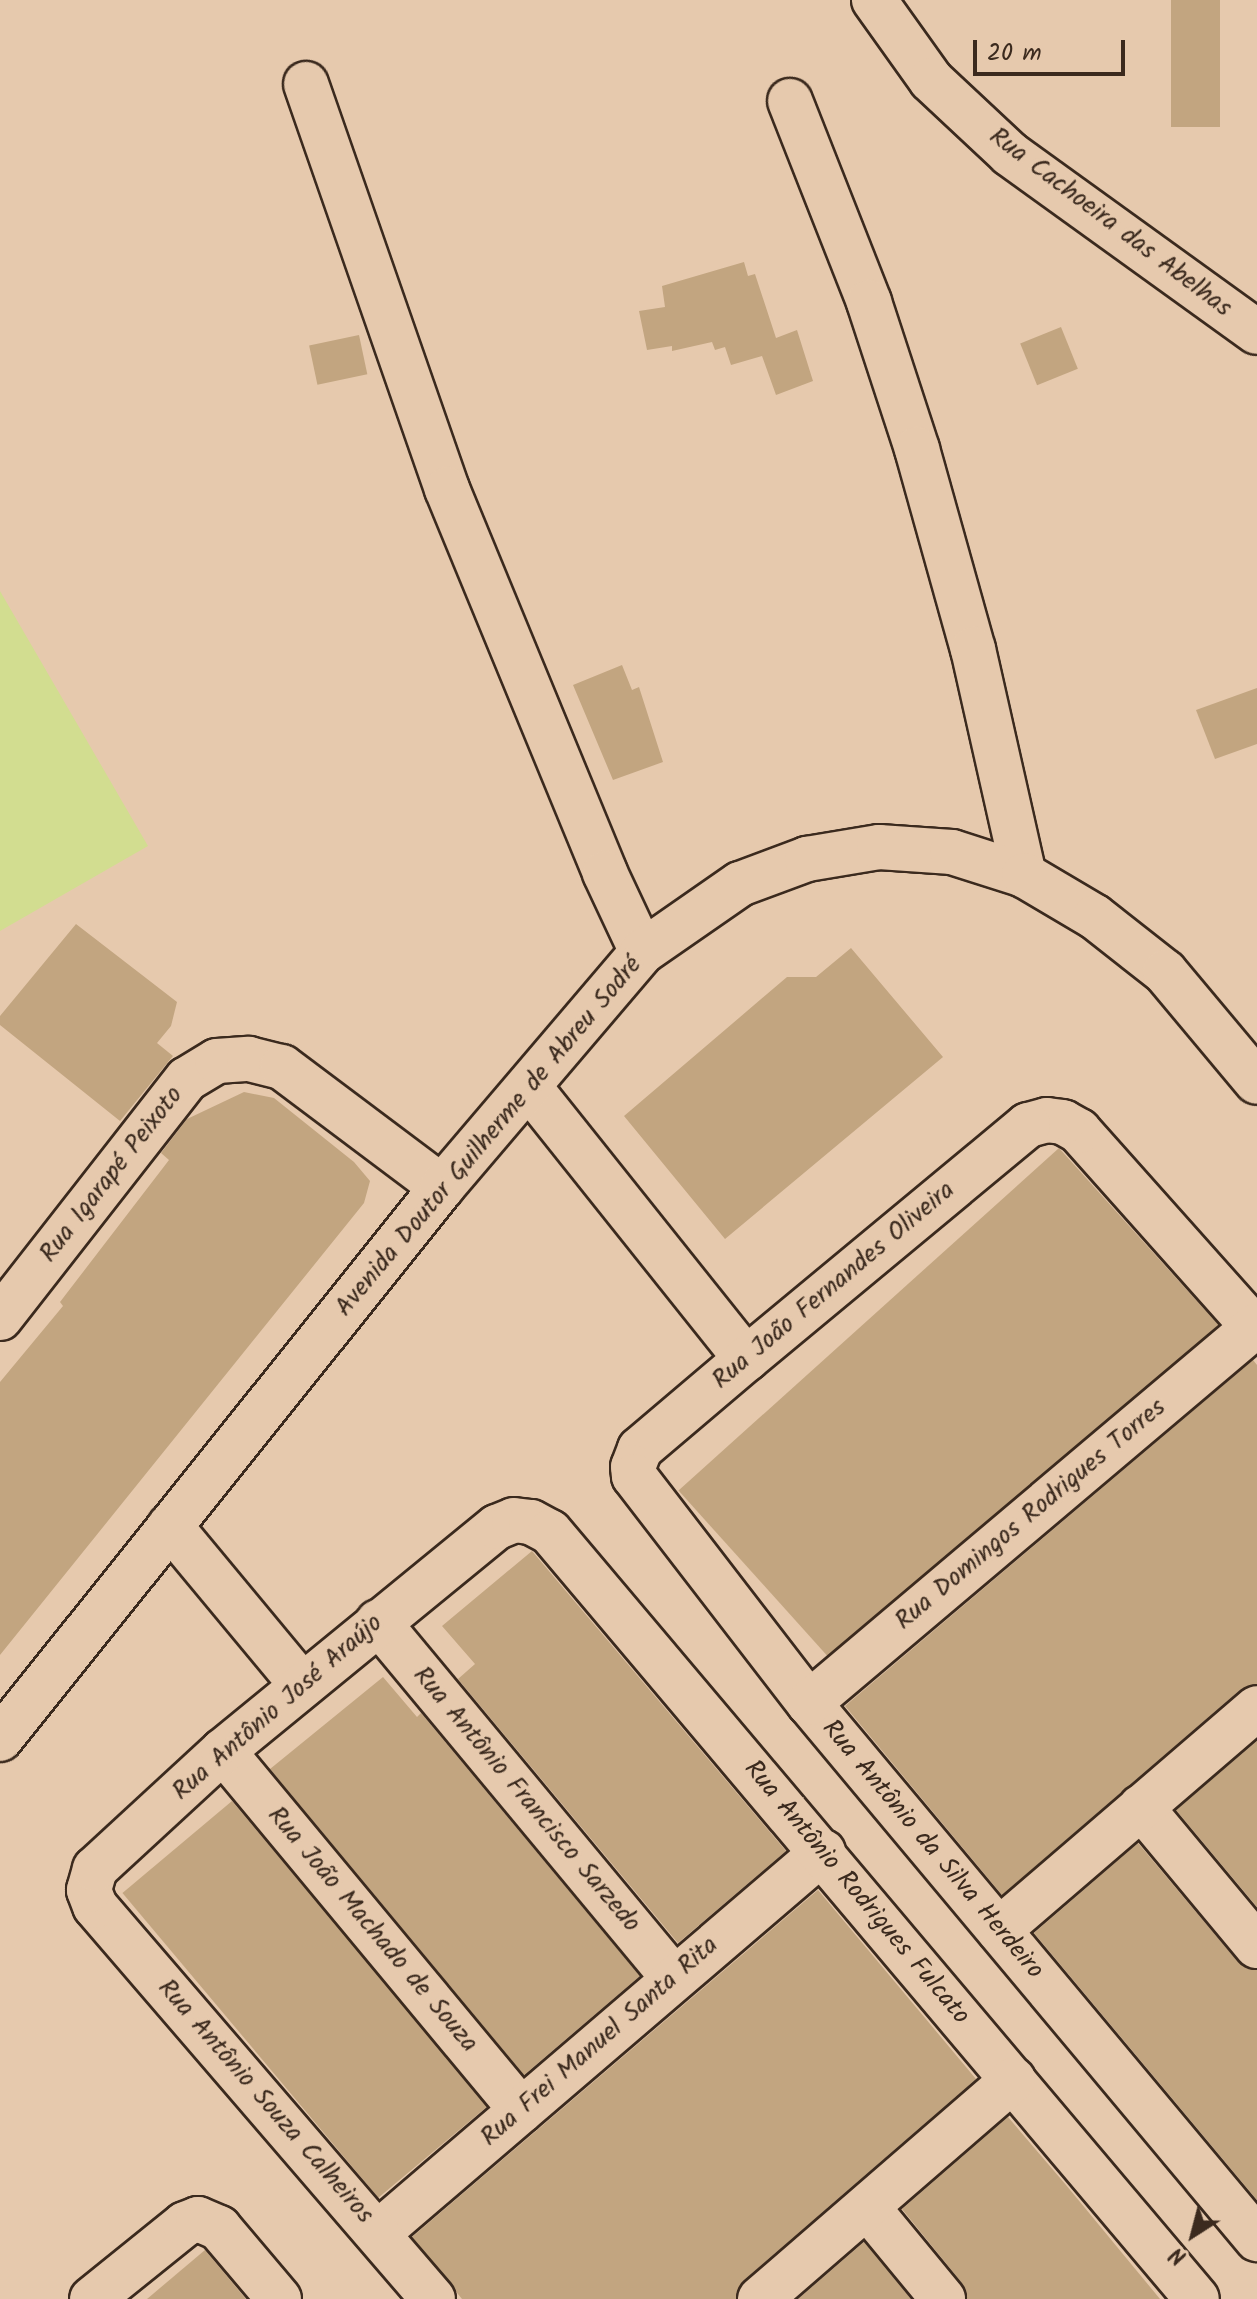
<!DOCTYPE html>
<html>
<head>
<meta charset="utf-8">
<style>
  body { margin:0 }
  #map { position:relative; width:1257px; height:2299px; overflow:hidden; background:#e6c9ad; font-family:Kalam,sans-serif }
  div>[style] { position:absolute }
  .green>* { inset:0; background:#d2dd90 }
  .building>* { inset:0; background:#c2a580; transform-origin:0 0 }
  .roads { filter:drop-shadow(2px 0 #3b2a1e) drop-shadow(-2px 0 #3b2a1e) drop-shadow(0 2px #3b2a1e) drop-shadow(0 -2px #3b2a1e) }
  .minor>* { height:44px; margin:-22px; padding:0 22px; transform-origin:22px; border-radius:22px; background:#e6c9ad }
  span { translate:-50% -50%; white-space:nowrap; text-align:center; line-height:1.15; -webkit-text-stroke:7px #e6c9ad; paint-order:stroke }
  .street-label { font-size:26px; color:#3b2a1e }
  .north { position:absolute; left:1153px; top:2195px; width:80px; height:80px; -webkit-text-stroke:6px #e6c9ad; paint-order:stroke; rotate:216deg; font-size:22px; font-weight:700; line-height:32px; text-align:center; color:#3b2a1e }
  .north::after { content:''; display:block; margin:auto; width:28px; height:36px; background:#3b2a1e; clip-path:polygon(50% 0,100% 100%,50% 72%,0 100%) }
  .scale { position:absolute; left:973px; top:40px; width:152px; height:36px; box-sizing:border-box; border:4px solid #3b2a1e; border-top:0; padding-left:10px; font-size:24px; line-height:28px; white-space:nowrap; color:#3b2a1e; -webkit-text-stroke:6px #e6c9ad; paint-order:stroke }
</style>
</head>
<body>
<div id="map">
  <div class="green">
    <div style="clip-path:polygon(0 591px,148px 846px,0 931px)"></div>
  </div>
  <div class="building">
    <div style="left:1171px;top:0;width:49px;height:127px"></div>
    <div style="clip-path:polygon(744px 262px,748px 276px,755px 274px,776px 338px,797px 330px,813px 381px,776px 395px,762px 356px,731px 365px,725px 347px,715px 350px,712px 342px,672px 351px,672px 346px,647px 350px,639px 311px,665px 307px,662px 286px)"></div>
    <div style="left:1061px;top:327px;width:45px;height:44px;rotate:68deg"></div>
    <div style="left:359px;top:335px;width:40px;height:51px;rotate:78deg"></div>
    <div style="clip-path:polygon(622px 665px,632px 690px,639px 687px,663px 762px,613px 780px,573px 685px)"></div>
    <div style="clip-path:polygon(1257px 688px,1257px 744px,1215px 759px,1196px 710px)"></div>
    <div style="clip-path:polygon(76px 924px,177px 1002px,171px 1026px,157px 1043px,173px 1056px,120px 1121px,0 1025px,0 1016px)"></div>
    <div style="clip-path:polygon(851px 948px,943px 1057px,725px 1239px,624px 1116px,787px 977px,816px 977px)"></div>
    <div style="clip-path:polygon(244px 1092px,274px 1098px,354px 1162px,370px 1181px,364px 1203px,0 1655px,0 1382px,63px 1306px,60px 1302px,169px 1160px,161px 1153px,187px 1119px)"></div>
    <div style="left:1059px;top:1148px;width:238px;height:512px;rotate:48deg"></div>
    <div style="clip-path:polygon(1253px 1360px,1257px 1365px,1257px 1684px,1241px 1689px,1002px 1895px,845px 1706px)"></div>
    <div style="clip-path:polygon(532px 1551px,786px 1851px,678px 1943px,458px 1679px,475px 1664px,442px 1626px)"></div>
    <div style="clip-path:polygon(383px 1677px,417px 1717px,421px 1713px,640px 1976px,524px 2075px,270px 1769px)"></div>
    <div style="clip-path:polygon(1257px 1741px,1257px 1907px,1176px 1810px)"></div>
    <div style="left:232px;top:1801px;width:398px;height:143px;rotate:50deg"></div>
    <div style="clip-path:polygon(1138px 1843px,1238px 1962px,1257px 1970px,1257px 2200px,1034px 1933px)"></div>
    <div style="clip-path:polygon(818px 1890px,976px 2079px,744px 2280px,736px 2299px,462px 2299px,412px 2237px)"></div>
    <div style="clip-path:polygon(1008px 2117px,1066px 2185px,1160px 2299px,967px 2299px,962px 2283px,902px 2209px)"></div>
    <div style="clip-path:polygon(864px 2242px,911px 2299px,798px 2299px)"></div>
    <div style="clip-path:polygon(205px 2250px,246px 2299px,147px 2299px)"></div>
  </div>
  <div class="roads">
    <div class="minor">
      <div style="left:874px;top:0;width:98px;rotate:54.5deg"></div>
      <div style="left:931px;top:80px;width:108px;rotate:43.1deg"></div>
      <div style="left:1010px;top:154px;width:304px;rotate:35.8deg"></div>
      <div style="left:306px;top:84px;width:429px;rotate:70.8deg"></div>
      <div style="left:447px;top:489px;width:415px;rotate:67.6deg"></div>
      <div style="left:605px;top:873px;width:87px;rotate:64.9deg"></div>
      <div style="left:790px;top:101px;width:216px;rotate:68.5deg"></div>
      <div style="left:869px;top:302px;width:155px;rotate:71.9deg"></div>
      <div style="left:917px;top:449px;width:208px;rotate:74.4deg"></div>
      <div style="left:973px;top:649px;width:232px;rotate:77.3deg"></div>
      <div style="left:529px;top:1087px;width:348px;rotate:51.4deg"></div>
      <div style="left:0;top:1318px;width:303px;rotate:-52deg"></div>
      <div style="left:187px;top:1079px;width:35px;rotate:-31deg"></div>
      <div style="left:217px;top:1061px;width:32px;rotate:-4deg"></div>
      <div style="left:249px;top:1059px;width:34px;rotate:14deg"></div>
      <div style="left:282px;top:1067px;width:200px;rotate:36.9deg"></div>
      <div style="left:1257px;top:1331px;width:268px;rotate:-131.7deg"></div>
      <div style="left:1079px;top:1131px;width:18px;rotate:-151deg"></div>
      <div style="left:1063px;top:1122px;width:16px;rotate:-173deg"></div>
      <div style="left:1047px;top:1120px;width:20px;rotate:165deg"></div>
      <div style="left:1028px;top:1125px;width:366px;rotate:140.3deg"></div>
      <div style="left:746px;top:1359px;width:139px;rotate:139.7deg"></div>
      <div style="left:640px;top:1449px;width:19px;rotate:111deg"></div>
      <div style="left:633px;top:1467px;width:9px;rotate:84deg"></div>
      <div style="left:634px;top:1476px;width:287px;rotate:52.4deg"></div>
      <div style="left:809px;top:1703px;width:699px;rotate:50.11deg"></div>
      <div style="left:170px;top:1526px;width:207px;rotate:50.3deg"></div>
      <div style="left:378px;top:1622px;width:463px;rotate:50.3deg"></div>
      <div style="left:809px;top:1703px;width:583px;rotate:-40.2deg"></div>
      <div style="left:0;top:1739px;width:707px;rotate:-51.31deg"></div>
      <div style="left:442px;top:1187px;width:309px;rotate:-49.6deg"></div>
      <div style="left:642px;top:952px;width:119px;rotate:-34.8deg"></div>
      <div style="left:740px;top:884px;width:72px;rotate:-20.5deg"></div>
      <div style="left:807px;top:859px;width:73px;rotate:-9.5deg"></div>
      <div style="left:879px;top:847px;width:73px;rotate:3.9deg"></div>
      <div style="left:952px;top:852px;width:76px;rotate:17.7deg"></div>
      <div style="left:1024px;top:875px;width:82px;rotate:30.6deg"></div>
      <div style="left:1095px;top:917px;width:89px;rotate:38.2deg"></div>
      <div style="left:1165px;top:972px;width:143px;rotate:50.1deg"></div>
      <div style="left:223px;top:1751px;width:467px;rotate:50.3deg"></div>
      <div style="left:1141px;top:1807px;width:181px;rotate:50.2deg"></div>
      <div style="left:999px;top:1930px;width:340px;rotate:-40.7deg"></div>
      <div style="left:868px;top:2208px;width:118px;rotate:50.5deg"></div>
      <div style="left:378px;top:2233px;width:586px;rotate:-40.57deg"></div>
      <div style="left:92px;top:2299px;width:119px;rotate:-38.9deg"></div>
      <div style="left:185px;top:2224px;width:14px;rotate:-21deg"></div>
      <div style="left:198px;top:2219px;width:23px;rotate:23deg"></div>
      <div style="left:219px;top:2228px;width:93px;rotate:49.8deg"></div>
      <div style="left:433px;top:2299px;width:518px;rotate:-130.7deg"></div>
      <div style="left:95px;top:1906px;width:17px;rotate:-111deg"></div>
      <div style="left:89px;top:1890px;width:22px;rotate:-74deg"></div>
      <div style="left:95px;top:1869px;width:174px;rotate:-42.7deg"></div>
      <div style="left:223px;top:1751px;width:354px;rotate:-39.3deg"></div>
      <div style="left:497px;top:1527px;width:18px;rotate:-22deg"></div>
      <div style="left:514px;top:1520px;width:17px;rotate:7deg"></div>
      <div style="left:531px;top:1522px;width:21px;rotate:28deg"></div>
      <div style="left:550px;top:1532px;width:1003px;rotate:49.85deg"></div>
      <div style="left:760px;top:2299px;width:335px;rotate:-40.9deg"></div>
    </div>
  </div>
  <div class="street-label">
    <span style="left:1110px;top:223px;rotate:37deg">Rua Cachoeira das Abelhas</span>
    <span style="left:489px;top:1137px;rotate:-50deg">Avenida Doutor Guilherme de Abreu Sodré</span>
    <span style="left:112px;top:1175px;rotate:-52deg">Rua Igarapé Peixoto</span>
    <span style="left:834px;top:1286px;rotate:-40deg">Rua João Fernandes Oliveira</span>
    <span style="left:1031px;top:1515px;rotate:-40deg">Rua Domingos Rodrigues Torres</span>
    <span style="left:278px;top:1708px;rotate:-41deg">Rua Antônio José Araújo</span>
    <span style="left:526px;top:1800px;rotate:50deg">Rua Antônio Francisco Sarzedo</span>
    <span style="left:932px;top:1850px;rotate:50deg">Rua Antônio da Silva Herdeiro</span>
    <span style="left:856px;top:1893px;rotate:50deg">Rua Antônio Rodrigues Fulcato</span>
    <span style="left:372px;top:1930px;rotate:50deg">Rua João Machado de Souza</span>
    <span style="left:600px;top:2042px;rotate:-41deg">Rua Frei Manuel Santa Rita</span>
    <span style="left:265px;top:2102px;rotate:49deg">Rua Antônio Souza Calheiros</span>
  </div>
  <div class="north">N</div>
  <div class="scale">20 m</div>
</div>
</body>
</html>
